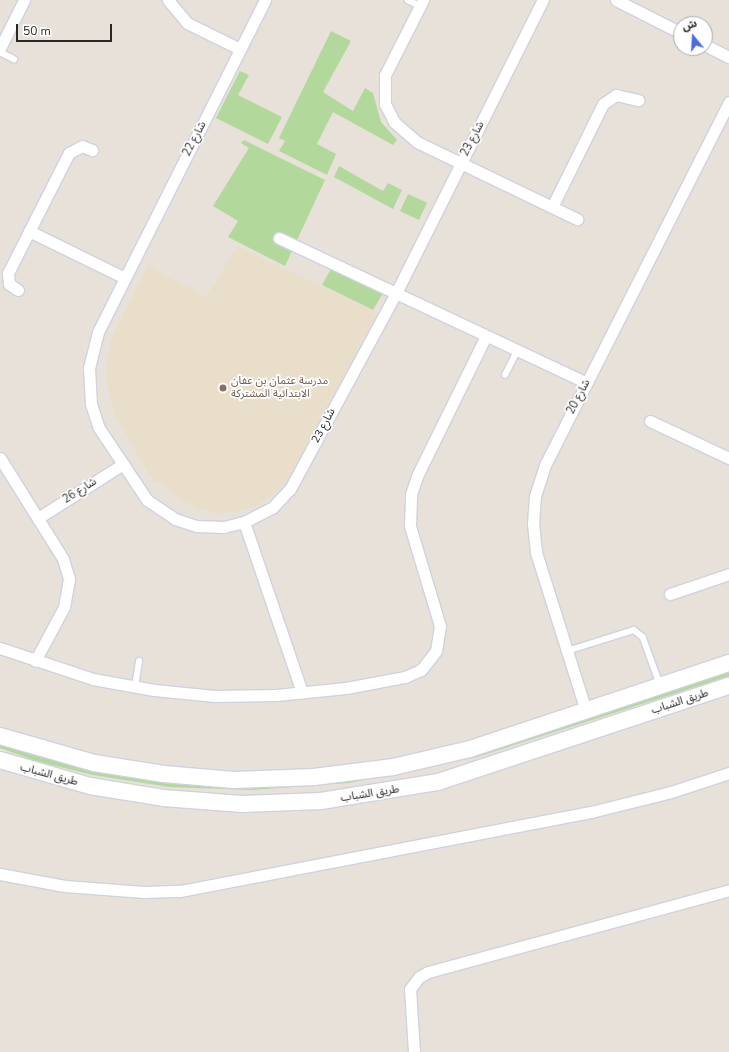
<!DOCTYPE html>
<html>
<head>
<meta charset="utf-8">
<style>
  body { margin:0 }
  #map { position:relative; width:729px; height:1052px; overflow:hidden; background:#e8e1d9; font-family:"Nunito Sans","Noto Sans Arabic",sans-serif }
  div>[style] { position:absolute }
  .education>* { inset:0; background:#e8deca }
  .green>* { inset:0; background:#b2d99b; transform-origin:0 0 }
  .roads { filter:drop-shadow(1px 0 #cfd2de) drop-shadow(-1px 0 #cfd2de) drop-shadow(0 1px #cfd2de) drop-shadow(0 -1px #cfd2de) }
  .service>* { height:5.5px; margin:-2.75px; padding:0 2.75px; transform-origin:2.75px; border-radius:2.75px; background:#fff }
  .minor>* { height:11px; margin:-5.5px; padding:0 5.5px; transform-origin:5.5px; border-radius:5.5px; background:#fff }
  .secondary>* { height:16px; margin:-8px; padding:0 8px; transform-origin:8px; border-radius:8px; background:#fff }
  .dots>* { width:11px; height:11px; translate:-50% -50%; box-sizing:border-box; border:2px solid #fff; border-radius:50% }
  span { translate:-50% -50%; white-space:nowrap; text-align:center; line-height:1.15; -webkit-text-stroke:3.5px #fff; paint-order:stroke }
  .street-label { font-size:11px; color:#272727 }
  .education-label { font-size:11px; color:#785e54 }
  .left { translate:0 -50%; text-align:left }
  .north { position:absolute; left:673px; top:16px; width:40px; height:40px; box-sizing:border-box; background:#fff; border:1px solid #a9a9a9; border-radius:50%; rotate:342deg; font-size:11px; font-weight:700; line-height:16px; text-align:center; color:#272727 }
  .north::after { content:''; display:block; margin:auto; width:14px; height:18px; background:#4a6be4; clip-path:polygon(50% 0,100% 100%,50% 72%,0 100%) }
  .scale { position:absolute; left:16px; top:24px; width:96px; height:18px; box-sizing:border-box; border:2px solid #272727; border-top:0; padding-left:5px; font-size:12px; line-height:14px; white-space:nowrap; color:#272727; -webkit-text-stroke:3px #fff; paint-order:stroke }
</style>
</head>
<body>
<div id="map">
  <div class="education">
    <div style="clip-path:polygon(237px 246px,377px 313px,290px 477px,274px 494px,256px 506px,239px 511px,218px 513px,199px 509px,178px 498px,160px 481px,154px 482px,114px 414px,106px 378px,107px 361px,112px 337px,148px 266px,206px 297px)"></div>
  </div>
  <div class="green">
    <div style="clip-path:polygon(331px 31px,351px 41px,323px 92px,353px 111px,365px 88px,373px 93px,381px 122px,397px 140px,393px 145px,333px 112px,317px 144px,336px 154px,327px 175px,279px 151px,285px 141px,279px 138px)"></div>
    <div style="clip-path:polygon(240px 71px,249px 75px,238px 95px,282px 117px,268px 144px,216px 118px)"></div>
    <div style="clip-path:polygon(244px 140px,325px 180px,285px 266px,228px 237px,238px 221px,213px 206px,249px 148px,241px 143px)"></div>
    <div style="clip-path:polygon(339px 166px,383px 191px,388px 183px,402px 190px,393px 209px,334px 177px)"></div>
    <div style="left:408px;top:194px;width:21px;height:19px;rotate:25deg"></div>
    <div style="clip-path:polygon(332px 267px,380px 289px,383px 293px,373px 310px,322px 285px)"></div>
    <div style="clip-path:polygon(729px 667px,729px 676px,477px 757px,349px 783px,252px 790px,169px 787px,93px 775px,36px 761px,0 748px,0 738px,128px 771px,354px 774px)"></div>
  </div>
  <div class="roads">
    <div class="service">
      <div style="left:408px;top:0;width:13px;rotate:27deg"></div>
      <div style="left:0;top:52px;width:16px;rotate:27deg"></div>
      <div style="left:505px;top:375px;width:28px;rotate:-63deg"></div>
      <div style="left:567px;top:651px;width:70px;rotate:-17.4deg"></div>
      <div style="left:634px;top:630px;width:11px;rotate:38deg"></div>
      <div style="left:643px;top:637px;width:50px;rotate:70.1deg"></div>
      <div style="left:135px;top:687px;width:26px;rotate:-81deg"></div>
    </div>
    <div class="minor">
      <div style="left:168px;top:0;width:30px;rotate:50deg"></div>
      <div style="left:187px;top:23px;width:59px;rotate:26.1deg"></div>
      <div style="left:265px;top:0;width:372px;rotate:116.7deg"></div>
      <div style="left:98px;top:332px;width:36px;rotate:104deg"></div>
      <div style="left:89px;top:367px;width:37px;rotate:87deg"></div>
      <div style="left:91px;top:404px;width:25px;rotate:72deg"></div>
      <div style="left:99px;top:428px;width:87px;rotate:56.3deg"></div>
      <div style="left:147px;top:500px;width:34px;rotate:34deg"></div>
      <div style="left:175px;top:519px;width:23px;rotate:18deg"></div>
      <div style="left:197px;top:526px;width:27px;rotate:2deg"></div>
      <div style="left:224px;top:527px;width:21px;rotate:-14deg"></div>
      <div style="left:244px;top:522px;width:31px;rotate:-27deg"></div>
      <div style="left:272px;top:508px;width:26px;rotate:-47deg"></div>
      <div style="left:290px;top:489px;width:223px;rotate:-61.6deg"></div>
      <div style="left:396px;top:293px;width:328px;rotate:-63.4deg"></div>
      <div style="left:423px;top:0;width:84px;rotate:116.9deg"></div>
      <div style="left:385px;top:75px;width:29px;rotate:90deg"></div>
      <div style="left:385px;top:104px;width:20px;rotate:63deg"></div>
      <div style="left:394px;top:122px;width:30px;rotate:41deg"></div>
      <div style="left:417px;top:142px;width:178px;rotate:25.7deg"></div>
      <div style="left:616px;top:0;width:73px;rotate:26.9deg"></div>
      <div style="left:705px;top:45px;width:27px;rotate:27deg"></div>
      <div style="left:0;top:48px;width:54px;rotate:-63.4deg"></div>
      <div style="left:552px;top:207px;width:115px;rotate:-63.7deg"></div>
      <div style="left:603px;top:104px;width:16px;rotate:-35deg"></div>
      <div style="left:616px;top:95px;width:23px;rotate:13deg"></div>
      <div style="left:29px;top:231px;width:107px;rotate:26.1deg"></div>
      <div style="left:279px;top:238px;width:340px;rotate:25.2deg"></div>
      <div style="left:18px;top:290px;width:11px;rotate:-146deg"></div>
      <div style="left:9px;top:284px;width:11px;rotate:-95deg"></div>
      <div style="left:8px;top:273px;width:135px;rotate:-63.1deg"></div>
      <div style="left:69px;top:153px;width:15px;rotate:-28deg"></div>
      <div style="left:82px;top:146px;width:11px;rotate:22deg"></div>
      <div style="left:650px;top:421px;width:87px;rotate:25.1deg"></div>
      <div style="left:0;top:458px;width:119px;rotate:58deg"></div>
      <div style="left:63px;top:559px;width:21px;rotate:73deg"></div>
      <div style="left:69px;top:579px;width:28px;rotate:100deg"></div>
      <div style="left:64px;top:607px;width:61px;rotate:118.2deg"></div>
      <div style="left:38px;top:518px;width:101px;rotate:-32.4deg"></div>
      <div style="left:244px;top:522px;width:180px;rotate:71.2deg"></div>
      <div style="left:670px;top:594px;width:62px;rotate:-18.7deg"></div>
      <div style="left:0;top:648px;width:98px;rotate:18.4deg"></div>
      <div style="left:93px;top:679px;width:62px;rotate:10.2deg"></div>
      <div style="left:154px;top:690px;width:61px;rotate:5.6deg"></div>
      <div style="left:215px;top:696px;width:61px;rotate:-0.9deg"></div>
      <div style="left:276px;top:695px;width:70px;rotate:-5.7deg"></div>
      <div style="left:346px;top:688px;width:60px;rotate:-10.6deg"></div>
      <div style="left:405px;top:677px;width:17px;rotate:-24deg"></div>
      <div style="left:421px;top:670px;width:24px;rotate:-52deg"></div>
      <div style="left:436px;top:651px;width:25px;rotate:-81deg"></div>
      <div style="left:440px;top:626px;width:104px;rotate:-106.7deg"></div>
      <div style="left:410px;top:526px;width:32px;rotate:-88deg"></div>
      <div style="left:411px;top:494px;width:21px;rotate:-71deg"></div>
      <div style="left:418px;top:474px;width:154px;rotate:-63.8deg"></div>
      <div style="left:586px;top:711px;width:167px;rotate:-107.5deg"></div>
      <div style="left:536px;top:552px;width:28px;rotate:-96deg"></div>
      <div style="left:533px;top:524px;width:28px;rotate:-86deg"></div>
      <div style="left:535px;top:496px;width:33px;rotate:-72deg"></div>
      <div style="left:545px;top:465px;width:407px;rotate:-63.1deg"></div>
      <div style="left:0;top:874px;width:66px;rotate:10.5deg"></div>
      <div style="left:65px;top:886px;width:79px;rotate:4.3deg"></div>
      <div style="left:144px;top:892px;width:36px;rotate:-2deg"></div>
      <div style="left:180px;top:891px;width:419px;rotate:-10.9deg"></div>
      <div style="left:591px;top:812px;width:82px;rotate:-14deg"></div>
      <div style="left:671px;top:792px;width:61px;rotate:-18.1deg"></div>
      <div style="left:414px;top:1052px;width:63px;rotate:-93.6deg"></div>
      <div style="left:410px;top:989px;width:15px;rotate:-53deg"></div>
      <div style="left:419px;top:977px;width:10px;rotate:-29deg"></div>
      <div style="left:428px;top:972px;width:312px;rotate:-15.2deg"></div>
    </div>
    <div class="secondary">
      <div style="left:0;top:736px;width:98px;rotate:16deg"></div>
      <div style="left:94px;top:763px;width:71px;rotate:8.9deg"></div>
      <div style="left:164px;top:774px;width:70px;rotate:4.9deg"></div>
      <div style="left:234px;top:780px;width:80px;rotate:-2.1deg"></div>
      <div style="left:314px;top:777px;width:80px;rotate:-7.2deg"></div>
      <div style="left:393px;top:767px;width:79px;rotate:-13.2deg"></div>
      <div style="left:470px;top:749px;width:273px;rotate:-18.4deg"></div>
      <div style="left:0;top:760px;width:94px;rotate:16.1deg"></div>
      <div style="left:90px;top:786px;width:74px;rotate:9.3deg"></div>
      <div style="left:163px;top:798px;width:79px;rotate:4.3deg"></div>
      <div style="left:242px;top:804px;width:79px;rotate:-2.2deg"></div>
      <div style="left:321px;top:801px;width:119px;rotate:-9.2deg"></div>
      <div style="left:438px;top:782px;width:306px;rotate:-18.3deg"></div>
    </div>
  </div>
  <div class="dots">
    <div style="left:223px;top:388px;background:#8d6e63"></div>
  </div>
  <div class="street-label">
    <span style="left:195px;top:139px;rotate:-63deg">شارع 22</span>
    <span style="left:473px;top:139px;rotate:-63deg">شارع 23</span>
    <span style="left:579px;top:397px;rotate:-63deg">شارع 20</span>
    <span style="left:324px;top:426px;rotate:-62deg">شارع 23</span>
    <span style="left:80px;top:491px;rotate:-33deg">شارع 26</span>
    <span style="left:680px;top:702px;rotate:-18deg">طريق الشباب</span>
    <span style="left:49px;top:775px;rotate:15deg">طريق الشباب</span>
    <span style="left:370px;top:794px;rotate:-9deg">طريق الشباب</span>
  </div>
  <div class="education-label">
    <span class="left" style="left:231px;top:388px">مدرسة عثمان بن عفان<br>الابتدائية المشتركة</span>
  </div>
  <div class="north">ش</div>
  <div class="scale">50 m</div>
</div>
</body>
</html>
